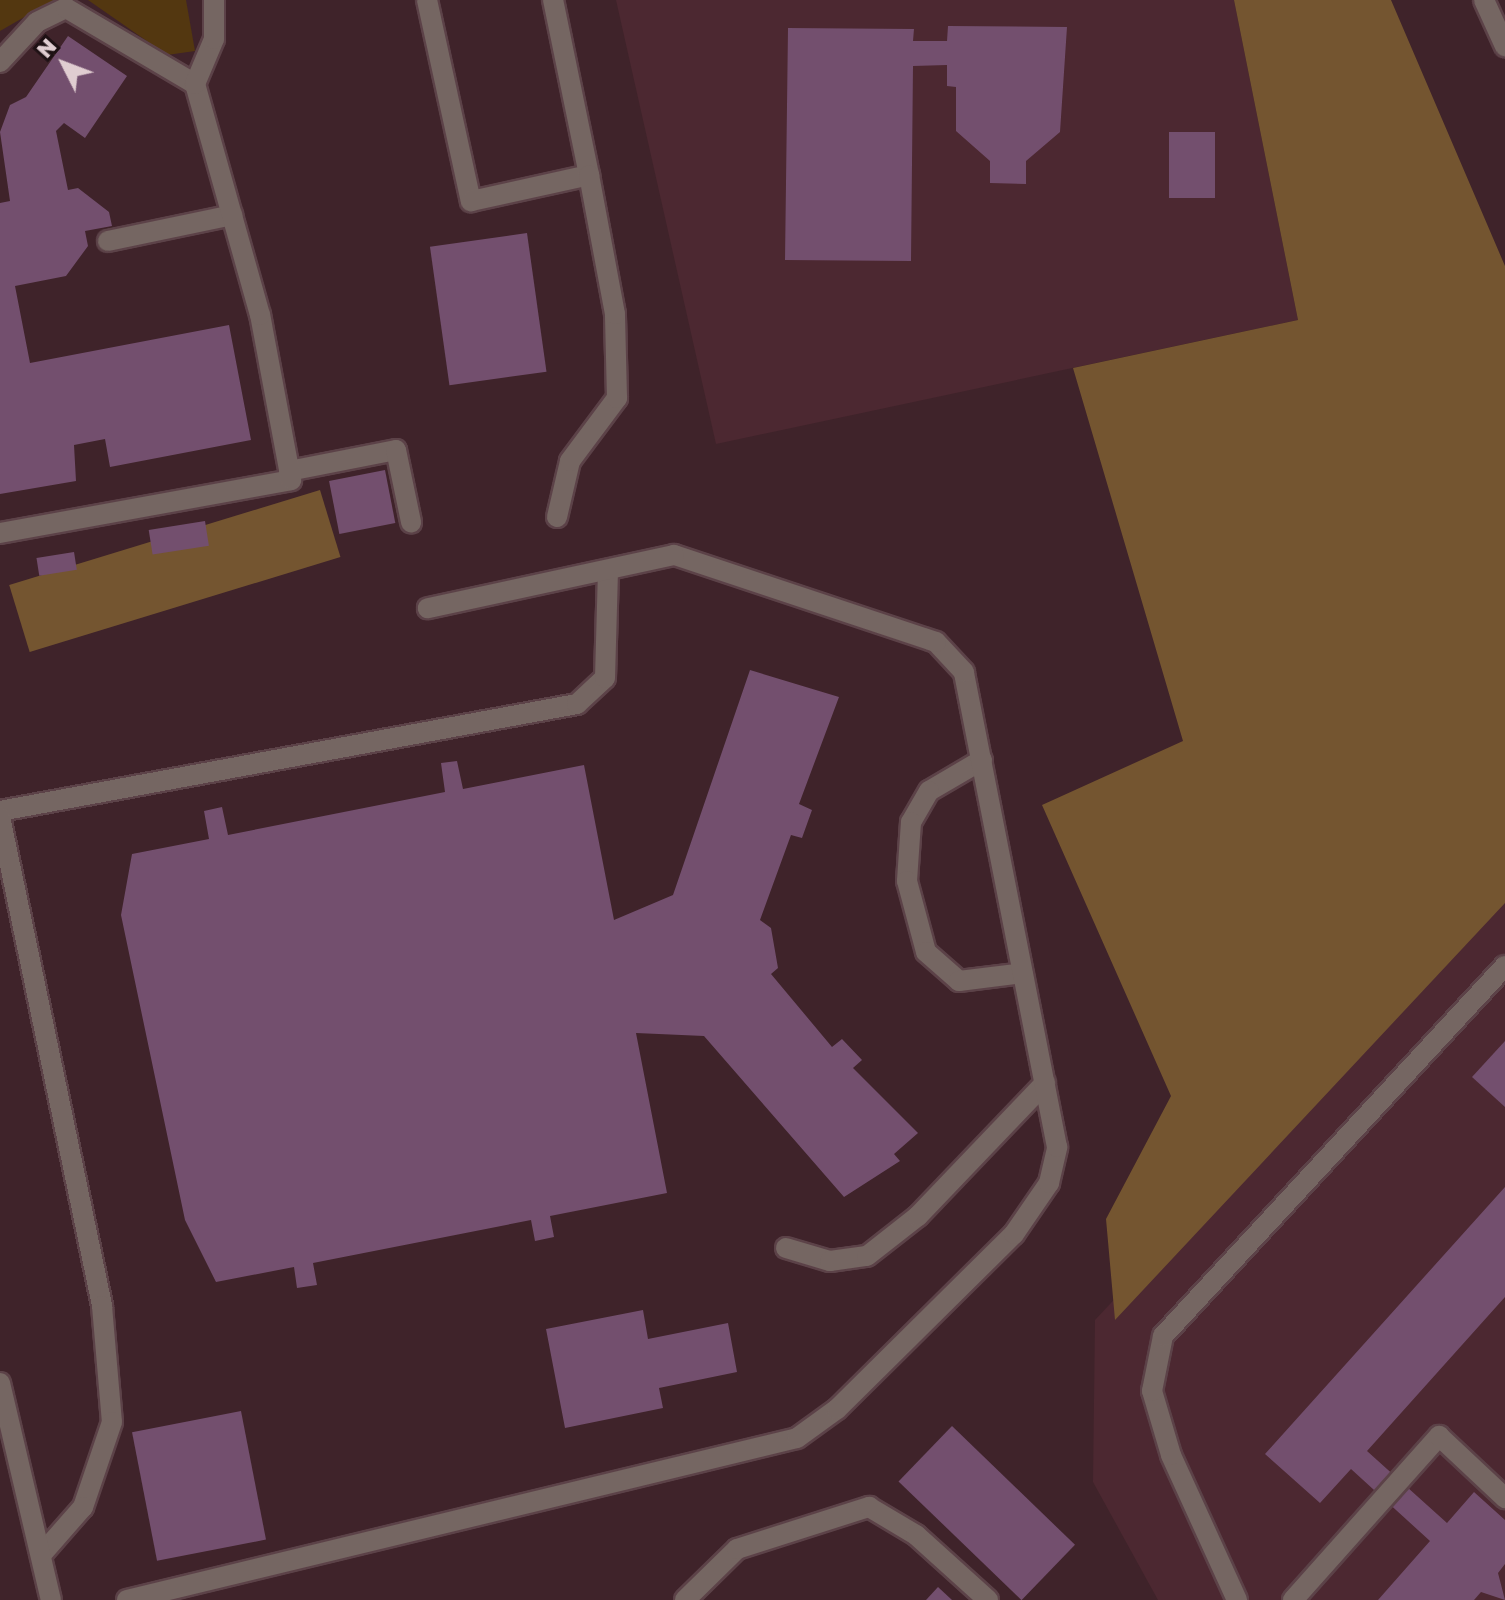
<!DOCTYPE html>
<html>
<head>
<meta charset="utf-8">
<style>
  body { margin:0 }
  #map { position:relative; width:1505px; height:1600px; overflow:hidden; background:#3f232a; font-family:"Golos Text",sans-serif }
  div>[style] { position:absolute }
  .built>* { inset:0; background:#4c2831 }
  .green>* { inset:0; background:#533710 }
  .forest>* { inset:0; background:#745530; transform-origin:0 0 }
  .building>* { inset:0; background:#734f6e; transform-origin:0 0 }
  .roads { filter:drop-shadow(2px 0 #5c4248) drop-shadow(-2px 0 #5c4248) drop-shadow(0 2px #5c4248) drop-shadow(0 -2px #5c4248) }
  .minor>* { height:20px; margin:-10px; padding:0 10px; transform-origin:10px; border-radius:10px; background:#756662 }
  span { translate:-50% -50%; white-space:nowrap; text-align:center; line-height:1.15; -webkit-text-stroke:8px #1e1114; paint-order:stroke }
  .north { position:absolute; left:24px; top:24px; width:80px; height:80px; -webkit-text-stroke:6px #1e1114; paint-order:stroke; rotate:312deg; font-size:22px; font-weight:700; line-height:32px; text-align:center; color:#e0cdd1 }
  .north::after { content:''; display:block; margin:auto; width:28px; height:36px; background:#e0cdd1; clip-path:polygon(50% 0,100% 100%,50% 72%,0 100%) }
</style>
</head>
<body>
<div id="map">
  <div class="built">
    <div style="clip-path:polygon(616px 0,1234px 0,1298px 320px,716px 444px)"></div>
    <div style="clip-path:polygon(1505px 883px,1505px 1600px,1158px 1600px,1093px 1482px,1095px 1320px)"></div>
  </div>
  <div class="green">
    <div style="clip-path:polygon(0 0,54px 0,0 31px)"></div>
    <div style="clip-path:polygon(88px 0,186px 0,195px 51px,167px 55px)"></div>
  </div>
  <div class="forest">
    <div style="clip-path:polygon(1234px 0,1391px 0,1505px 266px,1505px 903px,1115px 1320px,1106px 1219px,1171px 1096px,1042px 805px,1183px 741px,1073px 368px,1298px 320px)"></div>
    <div style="left:320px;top:490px;width:70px;height:325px;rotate:73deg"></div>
  </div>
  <div class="building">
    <div style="clip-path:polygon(948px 26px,1067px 27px,1060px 132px,1026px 161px,1026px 184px,990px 183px,990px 161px,956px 131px,956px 87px,947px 86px,947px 65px,913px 66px,911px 261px,785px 260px,788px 28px,914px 29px,913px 41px,947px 41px)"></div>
    <div style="clip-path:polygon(68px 36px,127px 76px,85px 138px,64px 123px,56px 131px,68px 190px,78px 188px,109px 212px,112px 226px,85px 231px,88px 246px,66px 276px,15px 286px,30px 363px,229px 325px,251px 440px,110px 467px,105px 439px,74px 445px,76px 481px,0 494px,0 203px,10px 201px,0 132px,10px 105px,26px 97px)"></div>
    <div style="left:1169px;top:132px;width:46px;height:66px"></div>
    <div style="left:527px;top:233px;width:140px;height:98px;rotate:82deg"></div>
    <div style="left:385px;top:470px;width:54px;height:57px;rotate:79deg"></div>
    <div style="left:205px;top:521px;width:25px;height:57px;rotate:81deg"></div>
    <div style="left:74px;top:552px;width:18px;height:38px;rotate:81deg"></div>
    <div style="clip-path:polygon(750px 670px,839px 697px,799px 804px,812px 810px,802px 838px,791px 835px,760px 920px,771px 928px,778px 968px,771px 974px,832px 1047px,842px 1039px,862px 1060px,853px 1068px,918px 1133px,894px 1154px,900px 1161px,844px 1197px,704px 1036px,636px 1033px,667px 1193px,550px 1216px,554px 1237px,535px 1241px,531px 1220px,313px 1263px,317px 1285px,297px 1288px,294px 1267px,216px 1282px,185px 1220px,121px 915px,132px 854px,209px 839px,204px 811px,222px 807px,228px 835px,445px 792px,441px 763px,457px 761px,463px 789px,584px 765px,614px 920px,673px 895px)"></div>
    <div style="clip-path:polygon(1505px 1041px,1505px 1107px,1472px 1077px)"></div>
    <div style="clip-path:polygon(1505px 1187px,1505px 1297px,1367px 1451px,1447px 1523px,1474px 1492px,1505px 1520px,1505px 1564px,1498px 1573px,1505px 1600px,1481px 1592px,1474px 1600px,1378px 1600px,1430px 1541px,1351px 1469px,1320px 1503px,1265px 1454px)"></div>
    <div style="clip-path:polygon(643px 1310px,648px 1339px,728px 1323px,737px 1372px,659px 1388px,663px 1408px,565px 1428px,546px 1329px)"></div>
    <div style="left:241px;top:1411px;width:131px;height:111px;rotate:79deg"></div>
    <div style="left:952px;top:1426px;width:171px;height:77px;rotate:44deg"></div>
    <div style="clip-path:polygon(938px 1587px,952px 1600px,926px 1600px)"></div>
  </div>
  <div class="roads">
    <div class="minor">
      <div style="left:427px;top:0;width:206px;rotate:77.7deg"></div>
      <div style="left:471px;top:201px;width:121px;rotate:-12.4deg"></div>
      <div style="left:589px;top:175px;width:179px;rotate:-101.6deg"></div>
      <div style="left:1484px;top:0;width:51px;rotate:65.5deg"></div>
      <div style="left:0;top:62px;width:54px;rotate:-47.2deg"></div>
      <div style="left:37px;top:22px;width:32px;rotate:-26deg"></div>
      <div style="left:66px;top:8px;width:150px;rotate:30.5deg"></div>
      <div style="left:108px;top:241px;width:127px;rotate:-11.8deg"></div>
      <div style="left:289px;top:471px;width:109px;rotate:-11.1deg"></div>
      <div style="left:396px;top:450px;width:74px;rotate:78.2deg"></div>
      <div style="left:557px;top:517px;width:57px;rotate:-76.9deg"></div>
      <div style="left:570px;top:461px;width:79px;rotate:-53.3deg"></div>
      <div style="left:617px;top:398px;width:84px;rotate:-91.4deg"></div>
      <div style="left:615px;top:314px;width:141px;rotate:-100.6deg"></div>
      <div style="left:0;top:533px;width:296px;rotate:-10.3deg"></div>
      <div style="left:291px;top:480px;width:168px;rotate:-100.6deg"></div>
      <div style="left:260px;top:315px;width:240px;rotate:-105.7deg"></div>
      <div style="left:195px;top:84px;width:49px;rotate:-67.1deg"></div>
      <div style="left:214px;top:39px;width:39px;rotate:-90deg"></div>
      <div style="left:982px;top:760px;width:61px;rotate:149.7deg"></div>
      <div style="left:929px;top:791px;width:36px;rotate:120deg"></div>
      <div style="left:911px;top:822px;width:59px;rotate:93.9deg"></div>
      <div style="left:907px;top:881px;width:73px;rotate:75deg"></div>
      <div style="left:926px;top:952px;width:44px;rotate:41.3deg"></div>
      <div style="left:959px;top:981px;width:64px;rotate:-7.1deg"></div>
      <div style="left:0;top:811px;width:587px;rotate:-10.51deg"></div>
      <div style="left:577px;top:704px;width:38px;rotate:-43deg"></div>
      <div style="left:605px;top:678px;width:108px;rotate:-88.4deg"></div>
      <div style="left:0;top:817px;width:500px;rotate:78.2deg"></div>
      <div style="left:102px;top:1306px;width:116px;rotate:85.1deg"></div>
      <div style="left:112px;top:1422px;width:90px;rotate:108.8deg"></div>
      <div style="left:83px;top:1507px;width:64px;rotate:131.2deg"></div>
      <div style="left:786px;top:1248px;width:46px;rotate:16.5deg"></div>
      <div style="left:830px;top:1261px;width:37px;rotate:-8deg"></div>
      <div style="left:867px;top:1256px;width:65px;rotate:-38.1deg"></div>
      <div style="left:918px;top:1216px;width:184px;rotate:-46.3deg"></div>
      <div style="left:0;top:1383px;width:223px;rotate:76.8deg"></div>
      <div style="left:127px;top:1600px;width:689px;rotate:-13.59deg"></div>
      <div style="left:797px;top:1438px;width:49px;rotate:-35.9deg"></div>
      <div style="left:837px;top:1409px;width:249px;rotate:-44.7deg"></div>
      <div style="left:1014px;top:1234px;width:62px;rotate:-55.5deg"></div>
      <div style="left:1049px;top:1183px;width:37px;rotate:-77deg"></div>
      <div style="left:1057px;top:1147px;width:484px;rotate:-101.1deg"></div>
      <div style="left:964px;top:672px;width:41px;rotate:-133deg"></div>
      <div style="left:936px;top:642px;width:276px;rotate:-161.6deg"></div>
      <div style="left:674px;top:555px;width:252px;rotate:167.8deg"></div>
      <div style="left:685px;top:1600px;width:73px;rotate:-44.4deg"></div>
      <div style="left:737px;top:1549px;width:139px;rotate:-17.7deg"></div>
      <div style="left:869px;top:1507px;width:55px;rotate:30.8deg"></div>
      <div style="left:916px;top:1535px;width:97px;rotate:42.1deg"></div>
      <div style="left:1237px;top:1600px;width:159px;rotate:-114.5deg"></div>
      <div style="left:1171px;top:1455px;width:67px;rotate:-106.5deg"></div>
      <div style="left:1152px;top:1391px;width:56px;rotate:-78.7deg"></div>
      <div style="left:1163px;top:1336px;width:504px;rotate:-47.25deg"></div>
      <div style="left:1293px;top:1600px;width:220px;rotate:-48.3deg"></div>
      <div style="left:1439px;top:1436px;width:91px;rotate:43.2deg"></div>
    </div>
  </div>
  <div class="north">N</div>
</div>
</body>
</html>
